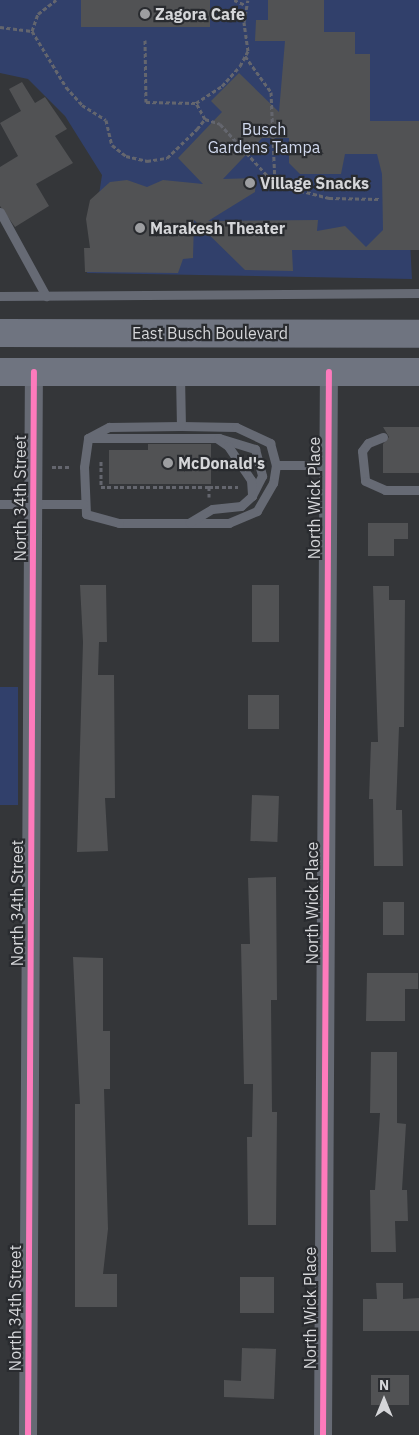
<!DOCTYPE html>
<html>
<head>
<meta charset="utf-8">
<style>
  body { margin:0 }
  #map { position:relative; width:419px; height:1435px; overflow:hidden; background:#343639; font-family:"IBM Plex Sans",sans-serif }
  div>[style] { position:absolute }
  .green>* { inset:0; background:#31406b; transform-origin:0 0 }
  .building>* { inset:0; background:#515254; transform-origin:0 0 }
  .path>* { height:3px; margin-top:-1.5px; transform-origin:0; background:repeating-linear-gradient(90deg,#64666e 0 4px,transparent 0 6.5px) }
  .lane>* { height:9px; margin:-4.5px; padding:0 4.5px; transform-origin:4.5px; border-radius:4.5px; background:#666a74 }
  .street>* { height:18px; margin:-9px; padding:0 9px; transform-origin:9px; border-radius:9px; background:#666a74 }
  .primary>* { height:28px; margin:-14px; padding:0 14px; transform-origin:14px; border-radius:14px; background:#6f7480 }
  .cycleway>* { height:6px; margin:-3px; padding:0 3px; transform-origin:3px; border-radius:3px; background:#fd7abc }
  .dots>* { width:14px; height:14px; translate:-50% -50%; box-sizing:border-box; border:2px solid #292b2f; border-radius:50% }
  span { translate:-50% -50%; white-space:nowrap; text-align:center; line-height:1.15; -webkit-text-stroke:4.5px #292b2f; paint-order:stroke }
  .poi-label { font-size:16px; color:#d5d6d9; font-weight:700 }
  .left { translate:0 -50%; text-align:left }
  .park-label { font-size:16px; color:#d0d8ed }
  .street-label { font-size:16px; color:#d5d6d9 }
  .north { position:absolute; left:359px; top:1375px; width:50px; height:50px; -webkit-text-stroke:4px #292b2f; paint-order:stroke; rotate:0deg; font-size:14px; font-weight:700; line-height:20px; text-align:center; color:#d5d6d9 }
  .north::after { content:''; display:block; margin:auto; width:18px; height:22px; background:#d5d6d9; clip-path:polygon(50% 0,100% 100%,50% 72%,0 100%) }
</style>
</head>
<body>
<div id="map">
  <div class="green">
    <div style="clip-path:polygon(0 0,419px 0,419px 164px,406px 167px,412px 279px,87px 273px,102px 175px,65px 116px,28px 79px,0 73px)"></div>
    <div style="left:0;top:687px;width:18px;height:118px"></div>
  </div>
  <div class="building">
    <div style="left:81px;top:0;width:129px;height:27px"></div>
    <div style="clip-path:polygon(evenodd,268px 0,324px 0,324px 32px,355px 32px,355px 54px,370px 54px,370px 121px,419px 121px,419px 250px,292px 250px,293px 271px,245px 270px,194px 220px,193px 258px,183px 259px,178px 273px,85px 272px,84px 248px,90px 248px,86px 219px,90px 200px,110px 182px,127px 180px,147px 187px,163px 180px,203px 184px,178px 158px,222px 112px,211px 101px,239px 73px,279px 112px,285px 41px,255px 41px,256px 20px,268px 20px,268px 0,262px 138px,289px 138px,289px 163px,300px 174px,341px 174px,345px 154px,377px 154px,382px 174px,383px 230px,366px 247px,345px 226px,317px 231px,318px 220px,208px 221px,255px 192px,256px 178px,223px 179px,262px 138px)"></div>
    <div style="clip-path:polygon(22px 82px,35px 103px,45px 97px,67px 129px,55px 136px,73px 163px,36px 184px,49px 206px,15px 227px,0 206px,0 167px,18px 156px,0 123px,21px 111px,9px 89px)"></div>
    <div style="clip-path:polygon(383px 427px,419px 427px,419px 473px,383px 473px,383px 444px,389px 437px)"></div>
    <div style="clip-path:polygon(148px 444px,211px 444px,211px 484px,109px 484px,109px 450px,148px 450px)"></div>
    <div style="clip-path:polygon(368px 523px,408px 523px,408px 539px,394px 539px,394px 556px,368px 556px)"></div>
    <div style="clip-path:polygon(80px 585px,106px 585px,107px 642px,99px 642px,98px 675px,114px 675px,115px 798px,105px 798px,108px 851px,77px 852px,83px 642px)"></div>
    <div style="left:252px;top:585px;width:27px;height:57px"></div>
    <div style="clip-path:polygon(373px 586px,389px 586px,389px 600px,405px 600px,404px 727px,399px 727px,396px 810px,402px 810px,403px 866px,374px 866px,373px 799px,369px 799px,371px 742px,378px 742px)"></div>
    <div style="left:248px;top:695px;width:31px;height:34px"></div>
    <div style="left:252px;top:795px;width:27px;height:46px;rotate:2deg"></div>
    <div style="clip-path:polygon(276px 877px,277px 1000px,271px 1000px,272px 1112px,277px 1112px,276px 1225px,248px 1225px,247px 1137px,252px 1137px,253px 1084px,244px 1084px,241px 944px,250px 944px,248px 878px)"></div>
    <div style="left:383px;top:902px;width:21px;height:33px"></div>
    <div style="clip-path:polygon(73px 957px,103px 958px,103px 1031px,110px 1031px,110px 1089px,104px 1089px,108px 1229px,103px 1274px,117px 1274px,117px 1307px,75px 1307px,75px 1104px,80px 1104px)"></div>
    <div style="clip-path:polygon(367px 973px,418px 973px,418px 989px,405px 989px,405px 1021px,366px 1021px)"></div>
    <div style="clip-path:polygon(371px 1052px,397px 1052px,397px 1123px,406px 1124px,402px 1190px,407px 1190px,408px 1221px,395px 1221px,396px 1252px,371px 1252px,370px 1190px,375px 1190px,380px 1113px,370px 1113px)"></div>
    <div style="left:240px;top:1277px;width:34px;height:36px"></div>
    <div style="clip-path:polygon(376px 1283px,403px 1283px,403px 1299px,419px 1298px,419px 1331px,363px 1331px,363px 1299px,377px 1299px)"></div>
    <div style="clip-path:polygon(242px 1348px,276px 1349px,274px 1399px,224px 1397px,224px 1380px,241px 1381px)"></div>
    <div style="left:371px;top:1375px;width:38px;height:30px"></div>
  </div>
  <div class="path">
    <div style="left:234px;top:0;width:12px;rotate:24deg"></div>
    <div style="left:0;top:27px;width:32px;rotate:7deg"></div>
    <div style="left:32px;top:31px;width:66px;rotate:58.7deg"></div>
    <div style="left:66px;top:87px;width:24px;rotate:48deg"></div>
    <div style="left:82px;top:105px;width:28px;rotate:32deg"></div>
    <div style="left:106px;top:120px;width:26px;rotate:77deg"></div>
    <div style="left:112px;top:145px;width:18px;rotate:38deg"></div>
    <div style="left:126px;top:156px;width:22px;rotate:13deg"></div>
    <div style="left:147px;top:161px;width:20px;rotate:-9deg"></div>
    <div style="left:167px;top:158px;width:42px;rotate:-44deg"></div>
    <div style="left:197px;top:129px;width:13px;rotate:-51deg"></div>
    <div style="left:205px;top:119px;width:18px;rotate:-119deg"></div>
    <div style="left:196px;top:103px;width:31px;rotate:-33deg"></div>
    <div style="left:222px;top:86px;width:27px;rotate:-48deg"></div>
    <div style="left:240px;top:66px;width:17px;rotate:-62deg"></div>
    <div style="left:248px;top:51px;width:29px;rotate:-98deg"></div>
    <div style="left:244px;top:22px;width:22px;rotate:-80deg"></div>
    <div style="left:32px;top:31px;width:18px;rotate:-71deg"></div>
    <div style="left:38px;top:14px;width:23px;rotate:-38deg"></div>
    <div style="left:145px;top:40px;width:62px;rotate:89.1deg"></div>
    <div style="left:146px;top:102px;width:50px;rotate:1.1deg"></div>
    <div style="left:245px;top:56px;width:44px;rotate:54.2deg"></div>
    <div style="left:271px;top:92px;width:92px;rotate:87.5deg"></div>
    <div style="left:275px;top:184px;width:56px;rotate:14.5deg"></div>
    <div style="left:329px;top:198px;width:51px;rotate:1.1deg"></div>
    <div style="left:205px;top:119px;width:16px;rotate:18deg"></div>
    <div style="left:220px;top:124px;width:81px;rotate:47.5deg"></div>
    <div style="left:101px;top:461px;width:26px;rotate:90deg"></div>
    <div style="left:101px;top:487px;width:108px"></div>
    <div style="left:52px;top:467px;width:18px"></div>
    <div style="left:209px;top:497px;width:10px;rotate:-90deg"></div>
    <div style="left:209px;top:487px;width:29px"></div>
  </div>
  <div class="lane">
    <div style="left:0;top:212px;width:96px;rotate:61.3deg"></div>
    <div style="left:0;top:296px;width:419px;rotate:-0.4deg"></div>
    <div style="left:180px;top:375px;width:51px;rotate:88.9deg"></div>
    <div style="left:181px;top:426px;width:55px;rotate:1deg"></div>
    <div style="left:236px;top:427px;width:38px;rotate:25deg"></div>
    <div style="left:270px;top:443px;width:23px;rotate:75deg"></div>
    <div style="left:276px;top:465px;width:18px;rotate:99deg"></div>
    <div style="left:273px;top:483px;width:32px;rotate:120deg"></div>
    <div style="left:257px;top:511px;width:30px;rotate:157deg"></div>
    <div style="left:229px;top:523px;width:110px;rotate:180deg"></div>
    <div style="left:119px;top:523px;width:34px;rotate:-165deg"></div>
    <div style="left:86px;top:514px;width:47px;rotate:-92.4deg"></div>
    <div style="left:84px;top:467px;width:29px;rotate:-82deg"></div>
    <div style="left:88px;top:438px;width:24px;rotate:-28deg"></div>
    <div style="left:109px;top:427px;width:72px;rotate:-0.8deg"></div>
    <div style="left:383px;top:437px;width:16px;rotate:158deg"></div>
    <div style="left:368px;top:443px;width:10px;rotate:127deg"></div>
    <div style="left:362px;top:451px;width:30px;rotate:84deg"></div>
    <div style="left:365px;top:481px;width:22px;rotate:24deg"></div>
    <div style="left:385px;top:490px;width:34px"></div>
    <div style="left:88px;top:438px;width:131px"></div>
    <div style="left:219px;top:438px;width:38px;rotate:17deg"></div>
    <div style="left:255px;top:449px;width:28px;rotate:75deg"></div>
    <div style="left:262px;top:476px;width:22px;rotate:117deg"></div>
    <div style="left:252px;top:496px;width:15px;rotate:138deg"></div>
    <div style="left:241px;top:506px;width:29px;rotate:174deg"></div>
    <div style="left:212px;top:509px;width:26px;rotate:149deg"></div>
    <div style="left:218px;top:439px;width:12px;rotate:35deg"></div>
    <div style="left:228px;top:446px;width:41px;rotate:55.9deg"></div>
    <div style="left:251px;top:480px;width:16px;rotate:86deg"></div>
    <div style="left:276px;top:465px;width:52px"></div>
    <div style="left:0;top:504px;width:83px"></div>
  </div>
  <div class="street">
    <div style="left:28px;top:1435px;width:1063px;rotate:-89.68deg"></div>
    <div style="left:323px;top:1435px;width:1063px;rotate:-89.68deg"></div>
  </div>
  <div class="primary">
    <div style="left:0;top:333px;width:419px;rotate:0.1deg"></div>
    <div style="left:0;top:372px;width:419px"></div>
  </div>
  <div class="cycleway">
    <div style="left:28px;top:1435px;width:1063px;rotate:-89.68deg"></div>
    <div style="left:323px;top:1435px;width:1063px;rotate:-89.68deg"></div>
  </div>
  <div class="dots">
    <div style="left:145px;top:14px;background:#9d9ea1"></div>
    <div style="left:250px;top:183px;background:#9d9ea1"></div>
    <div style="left:140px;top:228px;background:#9d9ea1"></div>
    <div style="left:168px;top:463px;background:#9d9ea1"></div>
  </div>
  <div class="poi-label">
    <span class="left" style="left:155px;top:14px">Zagora Cafe</span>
    <span class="left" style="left:260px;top:183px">Village Snacks</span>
    <span class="left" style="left:150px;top:228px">Marakesh Theater</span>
    <span class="left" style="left:178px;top:463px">McDonald's</span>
  </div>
  <div class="park-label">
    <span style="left:264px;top:138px">Busch<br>Gardens Tampa</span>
  </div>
  <div class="street-label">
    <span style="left:210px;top:333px">East Busch Boulevard</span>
    <span style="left:20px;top:498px;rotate:-90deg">North 34th Street</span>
    <span style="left:314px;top:498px;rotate:-90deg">North Wick Place</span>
    <span style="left:17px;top:903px;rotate:-90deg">North 34th Street</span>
    <span style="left:312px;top:903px;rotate:-90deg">North Wick Place</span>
    <span style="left:15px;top:1308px;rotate:-90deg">North 34th Street</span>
    <span style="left:310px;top:1308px;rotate:-90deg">North Wick Place</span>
  </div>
  <div class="north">N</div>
</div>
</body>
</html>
